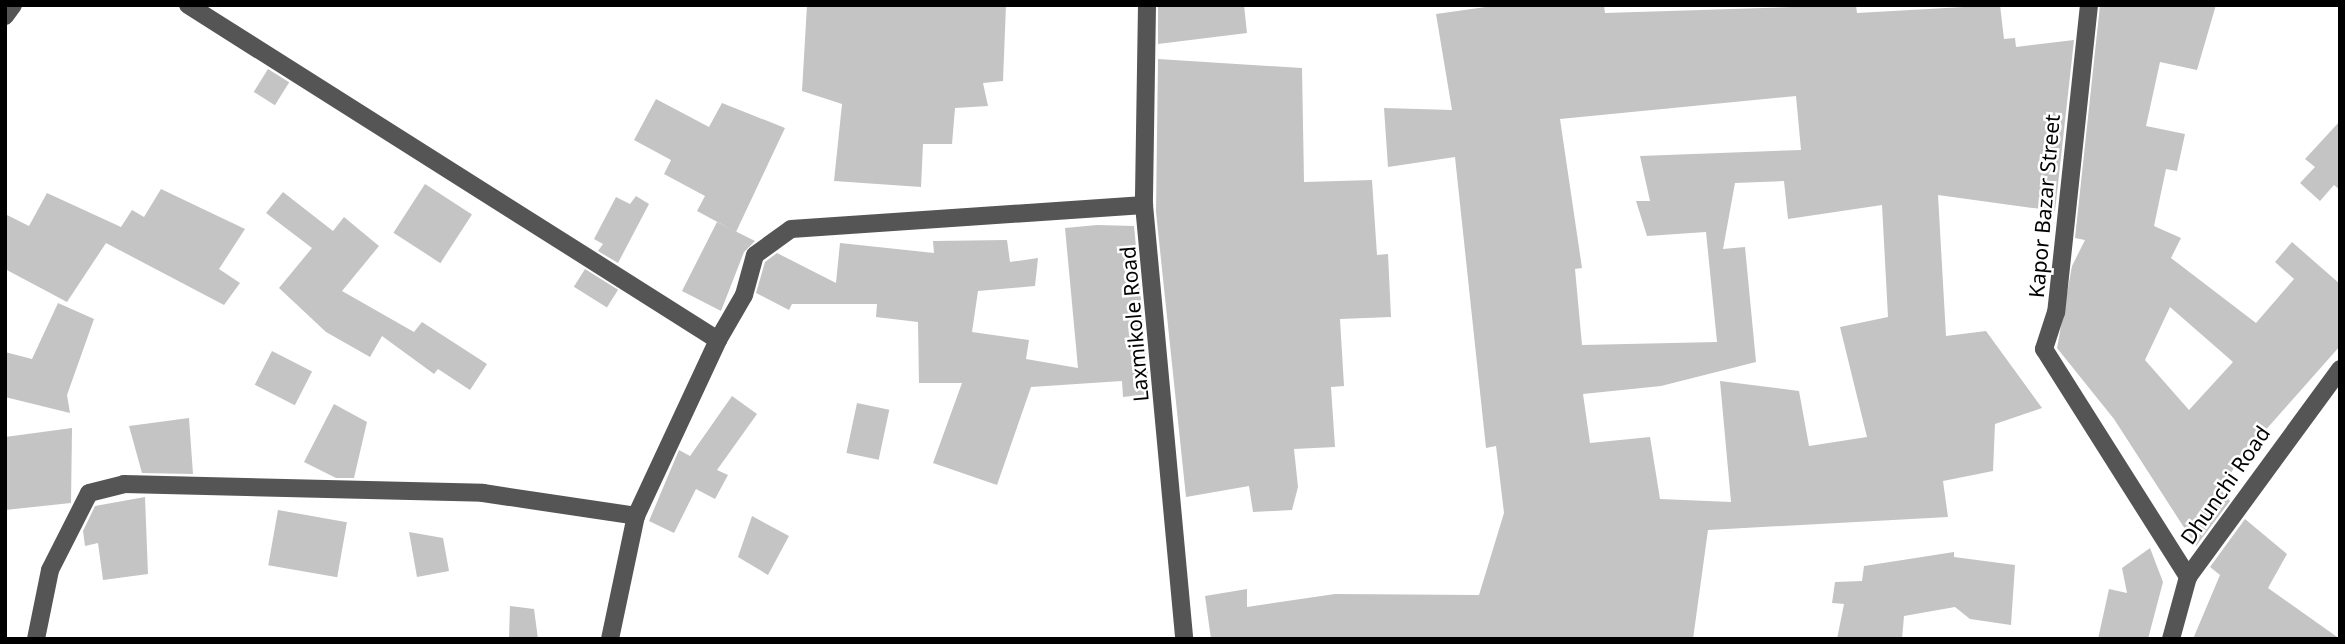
<!DOCTYPE html>
<html>
<head>
<meta charset="utf-8">
<style>
  body { margin:0 }
  #map { position:relative; width:2345px; height:644px; overflow:hidden; background:#fff; font-family:"Noto Sans",sans-serif }
  div>[style] { position:absolute }
  .building>* { inset:0; background:#c4c4c4; transform-origin:0 0 }
  .minor>* { height:18px; margin:-9px; padding:0 9px; transform-origin:9px; border-radius:9px; background:#555 }
  span { translate:-50% -50%; white-space:nowrap; text-align:center; line-height:1.15; -webkit-text-stroke:5px #fff; paint-order:stroke }
  .street-label { font-size:21px; color:#000 }
  .frame { position:absolute; inset:0; border:7px solid #000; pointer-events:none }
</style>
</head>
<body>
<div id="map">
  <div class="building">
    <div style="clip-path:polygon(807px 5px,1006px 5px,1003px 81px,983px 83px,988px 106px,955px 108px,952px 144px,923px 144px,921px 187px,834px 181px,842px 104px,802px 91px)"></div>
    <div style="clip-path:polygon(1158px 5px,1244px 5px,1247px 33px,1158px 44px)"></div>
    <div style="clip-path:polygon(evenodd,1500px 5px,1604px 5px,1605px 13px,1856px 5px,1857px 13px,2000px 5px,2004px 39px,2015px 38px,2016px 47px,2074px 40px,2055px 211px,1938px 195px,1946px 336px,1986px 331px,2042px 408px,1995px 424px,1993px 471px,1943px 481px,1948px 517px,1708px 530px,1693px 639px,1211px 639px,1205px 596px,1247px 589px,1247px 607px,1335px 594px,1479px 595px,1504px 513px,1496px 446px,1486px 448px,1455px 157px,1388px 167px,1384px 108px,1452px 110px,1436px 14px,1500px 5px,1796px 96px,1801px 150px,1640px 156px,1650px 201px,1636px 201px,1647px 236px,1706px 232px,1717px 342px,1582px 345px,1575px 269px,1582px 268px,1560px 119px,1796px 96px,1500px 5px,1784px 181px,1788px 219px,1882px 205px,1888px 317px,1840px 327px,1867px 437px,1809px 446px,1799px 391px,1720px 381px,1731px 502px,1660px 499px,1650px 437px,1590px 443px,1583px 394px,1661px 386px,1756px 362px,1745px 247px,1723px 249px,1735px 183px,1784px 181px)"></div>
    <div style="clip-path:polygon(evenodd,2100px 5px,2216px 5px,2197px 70px,2160px 62px,2146px 126px,2185px 134px,2177px 171px,2166px 169px,2154px 226px,2181px 238px,2171px 258px,2256px 323px,2294px 279px,2275px 262px,2292px 242px,2340px 284px,2340px 346px,2238px 461px,2221px 490px,2230px 501px,2196px 546px,2114px 419px,2057px 348px,2072px 266px,2085px 240px,2075px 238px,2100px 5px,2170px 307px,2233px 362px,2189px 410px,2145px 360px,2170px 307px)"></div>
    <div style="clip-path:polygon(1158px 59px,1302px 68px,1304px 182px,1372px 180px,1377px 255px,1388px 254px,1391px 317px,1340px 319px,1344px 386px,1331px 387px,1335px 447px,1294px 449px,1298px 487px,1292px 510px,1253px 512px,1249px 486px,1186px 497px,1156px 212px)"></div>
    <div style="left:268px;top:69px;width:25px;height:27px;rotate:32deg"></div>
    <div style="clip-path:polygon(656px 99px,709px 127px,722px 103px,785px 128px,736px 232px,697px 211px,705px 196px,664px 174px,671px 160px,634px 140px)"></div>
    <div style="clip-path:polygon(2340px 121px,2340px 190px,2334px 185px,2320px 201px,2300px 183px,2315px 167px,2305px 159px)"></div>
    <div style="left:425px;top:184px;width:56px;height:58px;rotate:33deg"></div>
    <div style="clip-path:polygon(161px 189px,245px 229px,219px 269px,240px 283px,224px 305px,106px 243px,67px 302px,5px 269px,5px 214px,29px 226px,47px 193px,121px 227px,132px 210px,144px 217px)"></div>
    <div style="clip-path:polygon(283px 192px,333px 231px,344px 217px,379px 246px,342px 291px,414px 332px,422px 322px,487px 364px,470px 390px,438px 369px,434px 374px,382px 336px,370px 357px,326px 332px,279px 288px,312px 248px,266px 213px)"></div>
    <div style="clip-path:polygon(636px 196px,649px 204px,618px 263px,598px 251px,603px 244px,594px 239px,616px 197px,630px 204px)"></div>
    <div style="clip-path:polygon(717px 222px,755px 241px,744px 252px,721px 311px,682px 291px)"></div>
    <div style="clip-path:polygon(1097px 225px,1134px 226px,1150px 394px,1123px 397px,1122px 381px,1031px 387px,997px 485px,933px 463px,962px 383px,919px 383px,918px 322px,876px 317px,877px 304px,792px 304px,789px 310px,756px 293px,765px 262px,777px 253px,836px 283px,840px 243px,934px 253px,933px 241px,1007px 240px,1010px 262px,1038px 258px,1035px 286px,978px 291px,972px 332px,1029px 340px,1026px 359px,1078px 368px,1065px 228px)"></div>
    <div style="left:585px;top:269px;width:39px;height:21px;rotate:32deg"></div>
    <div style="clip-path:polygon(58px 303px,94px 319px,67px 395px,70px 413px,5px 397px,5px 352px,32px 359px)"></div>
    <div style="left:272px;top:351px;width:45px;height:38px;rotate:27deg"></div>
    <div style="clip-path:polygon(732px 396px,757px 414px,717px 470px,728px 475px,715px 499px,696px 489px,674px 533px,649px 521px,679px 450px,690px 456px)"></div>
    <div style="left:857px;top:403px;width:33px;height:51px;rotate:12deg"></div>
    <div style="clip-path:polygon(334px 404px,367px 422px,354px 478px,336px 478px,304px 462px)"></div>
    <div style="clip-path:polygon(189px 418px,193px 474px,142px 473px,129px 426px)"></div>
    <div style="clip-path:polygon(72px 428px,71px 503px,5px 510px,5px 437px)"></div>
    <div style="clip-path:polygon(145px 497px,148px 574px,103px 580px,98px 543px,85px 546px,83px 531px,95px 506px)"></div>
    <div style="left:278px;top:510px;width:70px;height:56px;rotate:10deg"></div>
    <div style="clip-path:polygon(752px 516px,789px 536px,768px 575px,738px 557px)"></div>
    <div style="clip-path:polygon(2245px 519px,2287px 554px,2268px 588px,2340px 639px,2193px 639px,2220px 575px,2210px 567px)"></div>
    <div style="clip-path:polygon(409px 532px,443px 538px,449px 571px,417px 577px)"></div>
    <div style="clip-path:polygon(2150px 548px,2163px 582px,2148px 639px,2098px 639px,2109px 589px,2127px 593px,2122px 568px)"></div>
    <div style="clip-path:polygon(1954px 552px,1954px 557px,2015px 565px,2011px 625px,1970px 619px,1955px 607px,1904px 616px,1902px 639px,1837px 639px,1844px 604px,1832px 603px,1835px 582px,1862px 581px,1864px 566px)"></div>
    <div style="clip-path:polygon(510px 606px,534px 609px,538px 639px,509px 637px)"></div>
  </div>
  <div class="minor">
    <div style="left:188px;top:5px;width:627px;rotate:32.3deg"></div>
    <div style="left:718px;top:340px;width:52px;rotate:-60deg"></div>
    <div style="left:744px;top:295px;width:41px;rotate:-74.6deg"></div>
    <div style="left:755px;top:255px;width:44px;rotate:-35.8deg"></div>
    <div style="left:791px;top:229px;width:354px;rotate:-3.9deg"></div>
    <div style="left:1147px;top:5px;width:200px;rotate:90.9deg"></div>
    <div style="left:1144px;top:205px;width:436px;rotate:84.7deg"></div>
    <div style="left:2089px;top:5px;width:309px;rotate:96.1deg"></div>
    <div style="left:2056px;top:312px;width:39px;rotate:108deg"></div>
    <div style="left:2044px;top:349px;width:270px;rotate:57.7deg"></div>
    <div style="left:5px;top:16px;width:14px;rotate:-54deg"></div>
    <div style="left:36px;top:639px;width:70px;rotate:-78.5deg"></div>
    <div style="left:50px;top:570px;width:86px;rotate:-63.1deg"></div>
    <div style="left:89px;top:493px;width:36px;rotate:-14deg"></div>
    <div style="left:124px;top:484px;width:359px;rotate:1.4deg"></div>
    <div style="left:483px;top:493px;width:155px;rotate:8.5deg"></div>
    <div style="left:610px;top:639px;width:126px;rotate:-78.1deg"></div>
    <div style="left:636px;top:516px;width:194px;rotate:-65deg"></div>
    <div style="left:2171px;top:639px;width:64px;rotate:-74.7deg"></div>
    <div style="left:2188px;top:577px;width:258px;rotate:-53.8deg"></div>
  </div>
  <div class="street-label">
    <span style="left:2044px;top:206px;rotate:-85deg">Kapor Bazar Street</span>
    <span style="left:1134px;top:324px;rotate:-95deg">Laxmikole Road</span>
    <span style="left:2225px;top:485px;rotate:-55deg">Dhunchi Road</span>
  </div>
  <div class="frame"></div>
</div>
</body>
</html>
